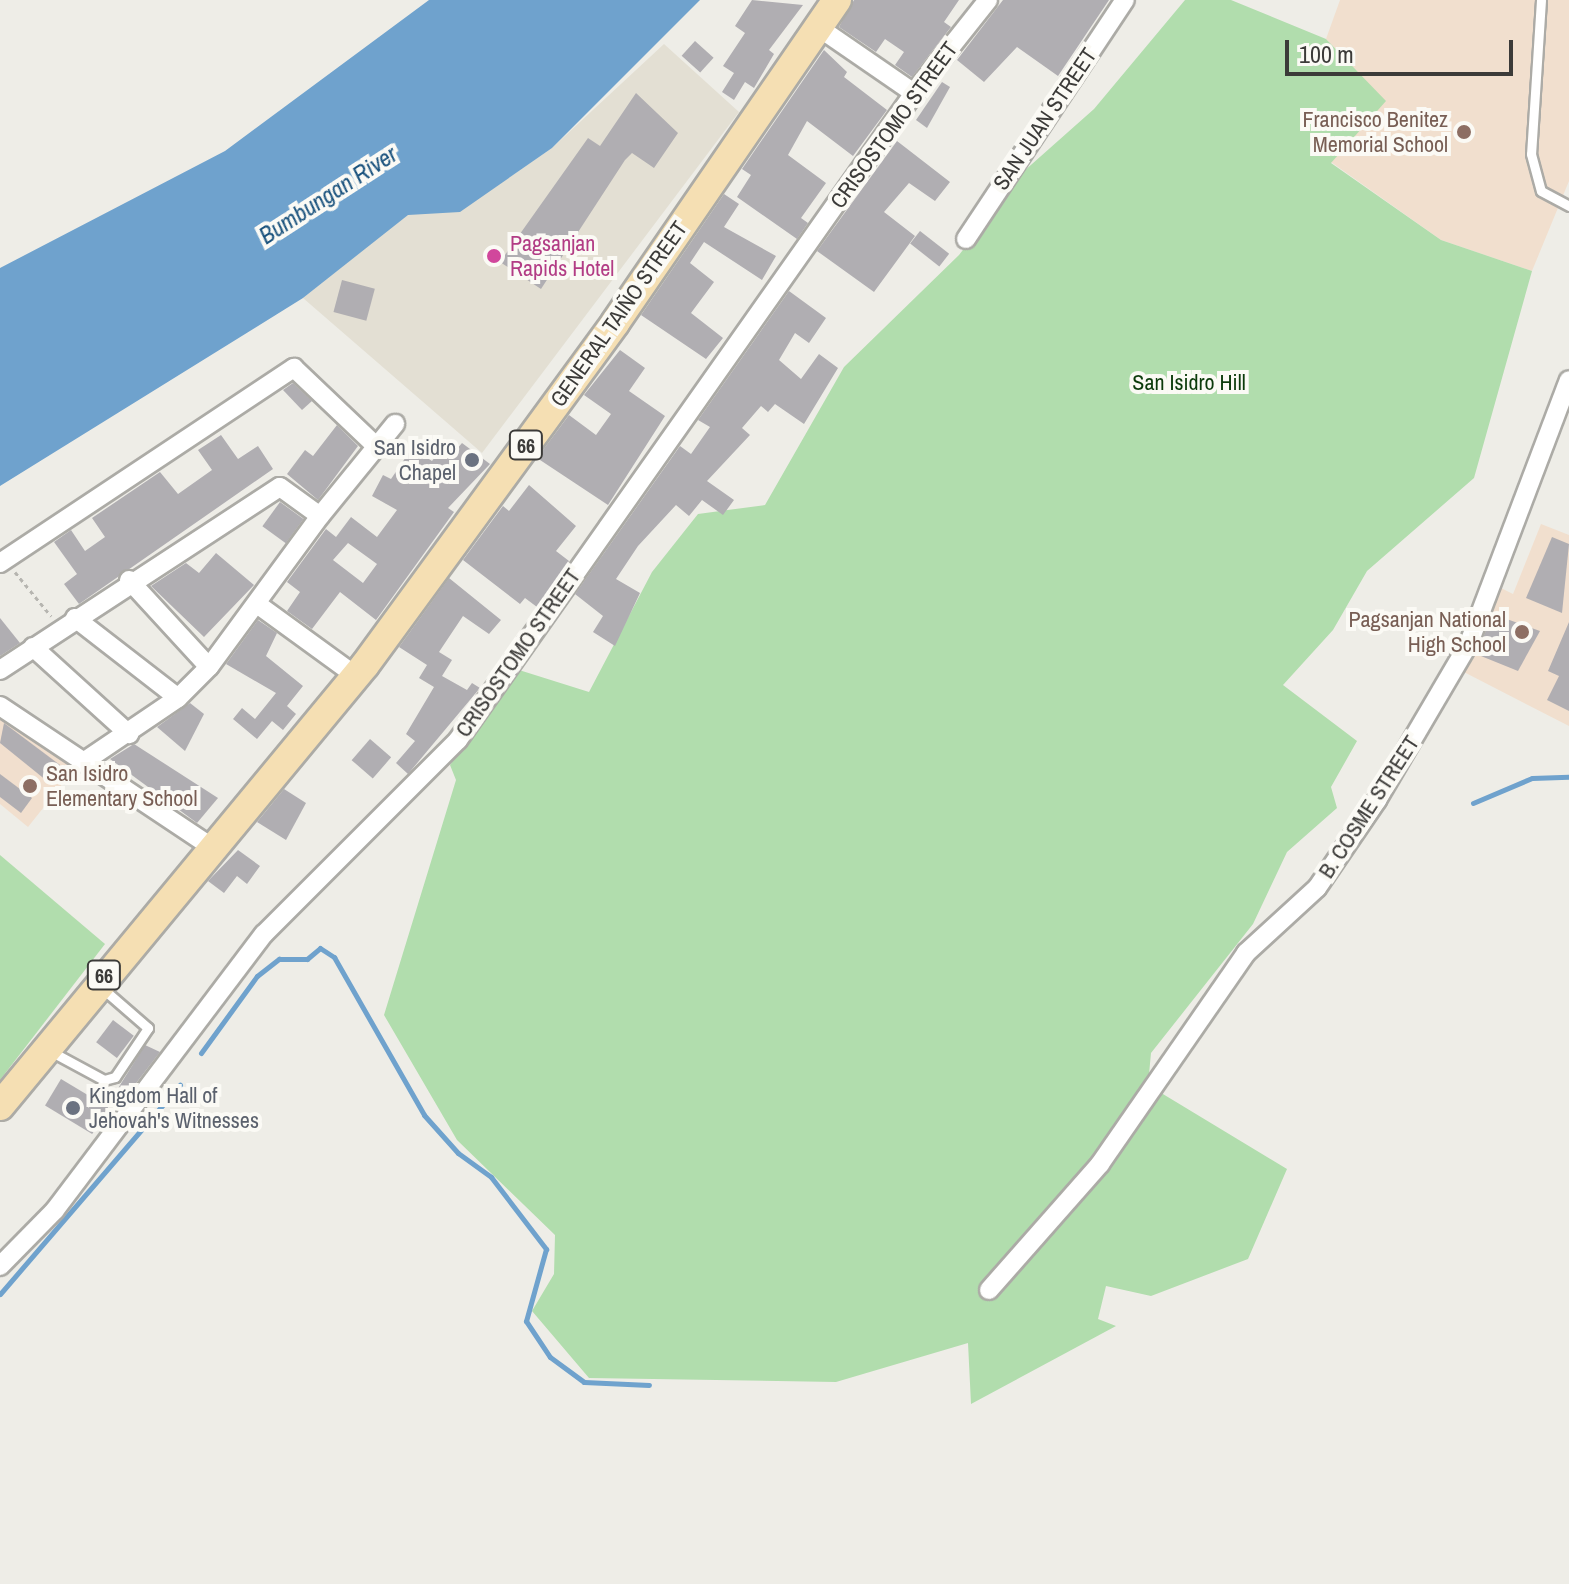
<!DOCTYPE html>
<html>
<head>
<meta charset="utf-8">
<style>
  body { margin:0 }
  #map { position:relative; width:1569px; height:1584px; overflow:hidden; background:#eeede7; font-family:"Archivo Narrow",sans-serif }
  div>[style] { position:absolute }
  .built>* { inset:0; background:#e3dfd3 }
  .education>* { inset:0; background:#f1dfce }
  .green>* { inset:0; background:#b1ddad }
  .water>* { inset:0; background:#6fa2cd }
  .stream>* { height:5px; margin:-2.5px; padding:0 2.5px; transform-origin:2.5px; border-radius:2.5px; background:#6fa2cd }
  .building>* { inset:0; background:#b0aeb2; transform-origin:0 0 }
  .path>* { height:3px; margin-top:-1.5px; transform-origin:0; background:repeating-linear-gradient(90deg,#b6b5b0 0 4px,transparent 0 8px) }
  .roads { filter:drop-shadow(2px 0 #acaba6) drop-shadow(-2px 0 #acaba6) drop-shadow(0 2px #acaba6) drop-shadow(0 -2px #acaba6) }
  .service>* { height:9px; margin:-4.5px; padding:0 4.5px; transform-origin:4.5px; border-radius:4.5px; background:#fff }
  .minor>* { height:18px; margin:-9px; padding:0 9px; transform-origin:9px; border-radius:9px; background:#fff }
  .primary>* { height:28px; margin:-14px; padding:0 14px; transform-origin:14px; border-radius:14px; background:#f5dfb3 }
  .dots>* { width:22px; height:22px; translate:-50% -50%; box-sizing:border-box; border:4px solid #fbfaf5; border-radius:50% }
  span { translate:-50% -50%; white-space:nowrap; text-align:center; line-height:1.15; -webkit-text-stroke:8px #fbfaf5; paint-order:stroke }
  .shield-label span { padding:2px 6px; background:#fbfaf5; border:2px solid; border-radius:6px; -webkit-text-stroke-width:0 }
  .shield-label { font-size:20px; color:#3c3b39; font-weight:700 }
  .street-label { font-size:22px; color:#3c3b39 }
  .education-label { font-size:22px; color:#785e54 }
  .right { translate:-100% -50%; text-align:right }
  .left { translate:0 -50%; text-align:left }
  .hotel-label { font-size:22px; color:#b23c85 }
  .park-label { font-size:22px; color:#0c3b0b }
  .worship-label { font-size:22px; color:#5b616d }
  .water-label { font-size:24px; color:#1b537e; font-style:italic }
  .scale { position:absolute; left:1285px; top:40px; width:228px; height:36px; box-sizing:border-box; border:4px solid #3c3b39; border-top:0; padding-left:10px; font-size:24px; line-height:28px; white-space:nowrap; color:#3c3b39; -webkit-text-stroke:6px #fbfaf5; paint-order:stroke }
</style>
</head>
<body>
<div id="map">
  <div class="built">
    <div style="clip-path:polygon(664px 44px,739px 112px,482px 453px,303px 298px,408px 214px,460px 211px,552px 148px)"></div>
  </div>
  <div class="education">
    <div style="clip-path:polygon(1340px 0,1569px 0,1569px 181px,1532px 271px,1441px 240px,1331px 162px,1385px 101px,1326px 39px)"></div>
    <div style="clip-path:polygon(1541px 524px,1569px 535px,1569px 726px,1460px 670px,1493px 584px,1513px 594px)"></div>
    <div style="clip-path:polygon(0 715px,75px 768px,28px 827px,0 804px)"></div>
  </div>
  <div class="green">
    <div style="clip-path:polygon(1185px 0,1231px 0,1326px 39px,1386px 101px,1331px 163px,1441px 240px,1532px 271px,1474px 478px,1367px 571px,1333px 630px,1283px 685px,1357px 741px,1331px 787px,1337px 808px,1287px 852px,1253px 924px,1151px 1053px,1148px 1085px,1287px 1169px,1248px 1259px,1151px 1296px,1106px 1286px,1098px 1319px,1116px 1326px,971px 1404px,968px 1343px,836px 1382px,589px 1378px,532px 1311px,554px 1274px,555px 1235px,457px 1140px,384px 1015px,456px 780px,450px 765px,519px 670px,589px 692px,652px 572px,698px 514px,765px 505px,844px 367px,959px 255px,1023px 172px,1094px 109px)"></div>
    <div style="clip-path:polygon(0 855px,105px 944px,0 1080px)"></div>
  </div>
  <div class="water">
    <div style="clip-path:polygon(429px 0,700px 0,552px 148px,460px 212px,408px 215px,303px 298px,0 486px,0 268px,225px 151px)"></div>
  </div>
  <div class="stream">
    <div style="left:1473px;top:803px;width:64px;rotate:-23deg"></div>
    <div style="left:1532px;top:778px;width:37px;rotate:-2deg"></div>
    <div style="left:201px;top:1053px;width:95px;rotate:-54deg"></div>
    <div style="left:257px;top:976px;width:28px;rotate:-38deg"></div>
    <div style="left:279px;top:959px;width:28px"></div>
    <div style="left:307px;top:959px;width:17px;rotate:-40deg"></div>
    <div style="left:320px;top:948px;width:17px;rotate:33deg"></div>
    <div style="left:334px;top:957px;width:182px;rotate:60.3deg"></div>
    <div style="left:424px;top:1115px;width:51px;rotate:48.2deg"></div>
    <div style="left:458px;top:1153px;width:41px;rotate:36deg"></div>
    <div style="left:491px;top:1177px;width:91px;rotate:52.6deg"></div>
    <div style="left:546px;top:1249px;width:75px;rotate:105.5deg"></div>
    <div style="left:526px;top:1321px;width:43px;rotate:56.3deg"></div>
    <div style="left:550px;top:1357px;width:42px;rotate:36.3deg"></div>
    <div style="left:584px;top:1382px;width:65px;rotate:2.6deg"></div>
    <div style="left:0;top:1294px;width:276px;rotate:-49.3deg"></div>
  </div>
  <div class="building">
    <div style="clip-path:polygon(752px 0,803px 5px,769px 50px,774px 54px,754px 88px,745px 82px,734px 100px,722px 92px,734px 73px,723px 66px,745px 33px,735px 26px)"></div>
    <div style="clip-path:polygon(854px 0,959px 0,944px 22px,951px 27px,912px 77px,895px 65px,904px 52px,885px 39px,876px 52px,839px 27px)"></div>
    <div style="clip-path:polygon(1003px 0,1109px 0,1058px 76px,1017px 47px,984px 82px,957px 60px)"></div>
    <div style="left:695px;top:41px;width:25px;height:20px;rotate:42deg"></div>
    <div style="clip-path:polygon(824px 50px,847px 72px,844px 77px,887px 110px,853px 156px,807px 121px,788px 155px,826px 183px,801px 218px,808px 223px,797px 239px,737px 197px,751px 175px,742px 169px)"></div>
    <div style="clip-path:polygon(942px 82px,950px 87px,927px 128px,916px 120px)"></div>
    <div style="clip-path:polygon(636px 93px,678px 133px,654px 168px,632px 153px,625px 160px,541px 289px,500px 262px,588px 138px,600px 146px)"></div>
    <div style="clip-path:polygon(897px 141px,950px 182px,935px 201px,909px 183px,884px 212px,915px 236px,874px 292px,817px 251px)"></div>
    <div style="clip-path:polygon(724px 194px,739px 204px,724px 227px,776px 256px,762px 280px,704px 242px,690px 263px,714px 282px,691px 313px,723px 338px,706px 359px,641px 315px)"></div>
    <div style="left:920px;top:231px;width:37px;height:16px;rotate:38deg"></div>
    <div style="left:342px;top:280px;width:34px;height:33px;rotate:15deg"></div>
    <div style="clip-path:polygon(789px 291px,826px 318px,809px 343px,795px 333px,779px 360px,801px 379px,819px 354px,838px 368px,804px 424px,775px 404px,768px 412px,761px 406px,742px 428px,750px 435px,707px 481px,734px 500px,723px 515px,702px 500px,689px 516px,676px 505px,638px 546px,616px 579px,640px 593px,615px 646px,593px 632px,603px 616px,575px 594px,680px 446px,691px 454px,710px 427px,698px 420px)"></div>
    <div style="clip-path:polygon(620px 350px,645px 368px,629px 391px,665px 416px,608px 505px,537px 458px,569px 415px,596px 435px,611px 414px,584px 395px)"></div>
    <div style="clip-path:polygon(293px 383px,312px 401px,302px 410px,283px 390px)"></div>
    <div style="clip-path:polygon(337px 425px,358px 446px,318px 500px,287px 474px,305px 450px,313px 456px)"></div>
    <div style="clip-path:polygon(221px 435px,238px 459px,258px 446px,273px 469px,79px 604px,64px 584px,77px 574px,54px 542px,71px 530px,85px 551px,105px 537px,92px 518px,160px 472px,178px 494px,212px 470px,198px 450px)"></div>
    <div style="clip-path:polygon(evenodd,446px 442px,456px 450px,462px 443px,490px 464px,448px 508px,454px 512px,376px 620px,340px 592px,312px 629px,287px 611px,300px 592px,287px 582px,326px 529px,336px 537px,351px 517px,377px 537px,397px 510px,372px 496px,383px 475px,391px 479px,412px 448px,432px 461px,446px 442px,348px 543px,377px 564px,363px 583px,333px 560px,348px 543px)"></div>
    <div style="clip-path:polygon(529px 485px,576px 526px,556px 551px,569px 561px,537px 607px,525px 598px,520px 604px,463px 560px,503px 506px,509px 511px)"></div>
    <div style="left:280px;top:502px;width:29px;height:30px;rotate:36deg"></div>
    <div style="clip-path:polygon(1552px 537px,1569px 544px,1562px 613px,1526px 598px)"></div>
    <div style="clip-path:polygon(216px 553px,254px 585px,204px 637px,151px 586px,186px 563px,199px 573px)"></div>
    <div style="clip-path:polygon(449px 578px,501px 620px,489px 634px,463px 616px,439px 652px,452px 660px,442px 676px,467px 690px,472px 683px,480px 688px,408px 774px,396px 763px,415px 741px,406px 734px,434px 687px,419px 678px,427px 665px,399px 647px)"></div>
    <div style="clip-path:polygon(1493px 614px,1540px 631px,1518px 671px,1476px 654px)"></div>
    <div style="clip-path:polygon(0 618px,20px 643px,0 656px)"></div>
    <div style="clip-path:polygon(258px 620px,277px 633px,266px 656px,303px 686px,287px 706px,296px 714px,283px 730px,272px 721px,257px 739px,233px 719px,242px 708px,255px 719px,276px 693px,226px 664px)"></div>
    <div style="clip-path:polygon(1569px 622px,1569px 711px,1547px 700px,1559px 676px,1548px 671px)"></div>
    <div style="clip-path:polygon(190px 703px,204px 714px,185px 751px,157px 727px)"></div>
    <div style="clip-path:polygon(4px 723px,60px 765px,47px 781px,0 743px)"></div>
    <div style="left:370px;top:739px;width:28px;height:28px;rotate:41deg"></div>
    <div style="clip-path:polygon(134px 744px,218px 798px,197px 823px,110px 759px)"></div>
    <div style="clip-path:polygon(0 774px,32px 798px,21px 813px,0 797px)"></div>
    <div style="clip-path:polygon(284px 789px,306px 803px,286px 840px,257px 822px)"></div>
    <div style="clip-path:polygon(238px 850px,260px 866px,247px 884px,237px 876px,224px 893px,208px 881px)"></div>
    <div style="left:113px;top:1020px;width:26px;height:28px;rotate:37deg"></div>
    <div style="clip-path:polygon(145px 1045px,160px 1052px,120px 1104px,112px 1098px)"></div>
    <div style="left:61px;top:1079px;width:55px;height:31px;rotate:31deg"></div>
  </div>
  <div class="path">
    <div style="left:15px;top:572px;width:57px;rotate:50.7deg"></div>
  </div>
  <div class="roads">
    <div class="service">
      <div style="left:1541px;top:0;width:154px;rotate:93.7deg"></div>
      <div style="left:1531px;top:154px;width:38px;rotate:75deg"></div>
      <div style="left:1541px;top:191px;width:32px;rotate:28deg"></div>
      <div style="left:52px;top:1052px;width:59px;rotate:28.3deg"></div>
      <div style="left:104px;top:1080px;width:11px;rotate:-15deg"></div>
      <div style="left:115px;top:1077px;width:59px;rotate:-56deg"></div>
      <div style="left:148px;top:1028px;width:61px;rotate:-139deg"></div>
    </div>
    <div class="minor">
      <div style="left:818px;top:27px;width:116px;rotate:34.5deg"></div>
      <div style="left:966px;top:239px;width:287px;rotate:-56.4deg"></div>
      <div style="left:320px;top:516px;width:119px;rotate:-50.8deg"></div>
      <div style="left:0;top:563px;width:353px;rotate:-33.6deg"></div>
      <div style="left:294px;top:368px;width:115px;rotate:43.6deg"></div>
      <div style="left:129px;top:580px;width:118px;rotate:47.4deg"></div>
      <div style="left:257px;top:604px;width:122px;rotate:36deg"></div>
      <div style="left:75px;top:618px;width:130px;rotate:37.8deg"></div>
      <div style="left:33px;top:647px;width:130px;rotate:42.2deg"></div>
      <div style="left:0;top:670px;width:334px;rotate:-33.2deg"></div>
      <div style="left:280px;top:487px;width:49px;rotate:35.9deg"></div>
      <div style="left:320px;top:516px;width:187px;rotate:126.3deg"></div>
      <div style="left:209px;top:667px;width:44px;rotate:135deg"></div>
      <div style="left:178px;top:698px;width:116px;rotate:145.9deg"></div>
      <div style="left:0;top:706px;width:256px;rotate:33.7deg"></div>
      <div style="left:0;top:1266px;width:78px;rotate:-45.5deg"></div>
      <div style="left:55px;top:1210px;width:346px;rotate:-52.9deg"></div>
      <div style="left:264px;top:934px;width:274px;rotate:-45deg"></div>
      <div style="left:458px;top:740px;width:792px;rotate:-54.82deg"></div>
      <div style="left:914px;top:93px;width:119px;rotate:-51.5deg"></div>
      <div style="left:989px;top:1290px;width:168px;rotate:-48.6deg"></div>
      <div style="left:1100px;top:1164px;width:257px;rotate:-55.3deg"></div>
      <div style="left:1246px;top:953px;width:96px;rotate:-42.5deg"></div>
      <div style="left:1317px;top:888px;width:107px;rotate:-55.7deg"></div>
      <div style="left:1377px;top:800px;width:182px;rotate:-59.6deg"></div>
      <div style="left:1469px;top:643px;width:281px;rotate:-69.2deg"></div>
    </div>
    <div class="primary">
      <div style="left:0;top:1106px;width:572px;rotate:-50.39deg"></div>
      <div style="left:365px;top:665px;width:424px;rotate:-53.8deg"></div>
      <div style="left:615px;top:323px;width:392px;rotate:-55.5deg"></div>
    </div>
  </div>
  <div class="dots">
    <div style="left:1464px;top:132px;background:#8d6e63"></div>
    <div style="left:494px;top:256px;background:#d1479c"></div>
    <div style="left:472px;top:460px;background:#6b7280"></div>
    <div style="left:1522px;top:632px;background:#8d6e63"></div>
    <div style="left:30px;top:786px;background:#8d6e63"></div>
    <div style="left:73px;top:1108px;background:#6b7280"></div>
  </div>
  <div class="shield-label">
    <span style="left:526px;top:445px">66</span>
    <span style="left:104px;top:975px">66</span>
  </div>
  <div class="street-label">
    <span style="left:1045px;top:119px;rotate:-56deg">SAN JUAN STREET</span>
    <span style="left:894px;top:125px;rotate:-54deg">CRISOSTOMO STREET</span>
    <span style="left:619px;top:314px;rotate:-55deg">GENERAL TAIÑO STREET</span>
    <span style="left:518px;top:653px;rotate:-55deg">CRISOSTOMO STREET</span>
    <span style="left:1369px;top:807px;rotate:-57deg">B. COSME STREET</span>
  </div>
  <div class="education-label">
    <span class="right" style="left:1448px;top:132px">Francisco Benitez<br>Memorial School</span>
    <span class="right" style="left:1506px;top:632px">Pagsanjan National<br>High School</span>
    <span class="left" style="left:46px;top:786px">San Isidro<br>Elementary School</span>
  </div>
  <div class="hotel-label">
    <span class="left" style="left:510px;top:256px">Pagsanjan<br>Rapids Hotel</span>
  </div>
  <div class="park-label">
    <span style="left:1189px;top:383px">San Isidro Hill</span>
  </div>
  <div class="worship-label">
    <span class="right" style="left:456px;top:460px">San Isidro<br>Chapel</span>
    <span class="left" style="left:89px;top:1108px">Kingdom Hall of<br>Jehovah's Witnesses</span>
  </div>
  <div class="water-label">
    <span style="left:328px;top:195px;rotate:-33deg">Bumbungan River</span>
  </div>
  <div class="scale">100 m</div>
</div>
</body>
</html>
